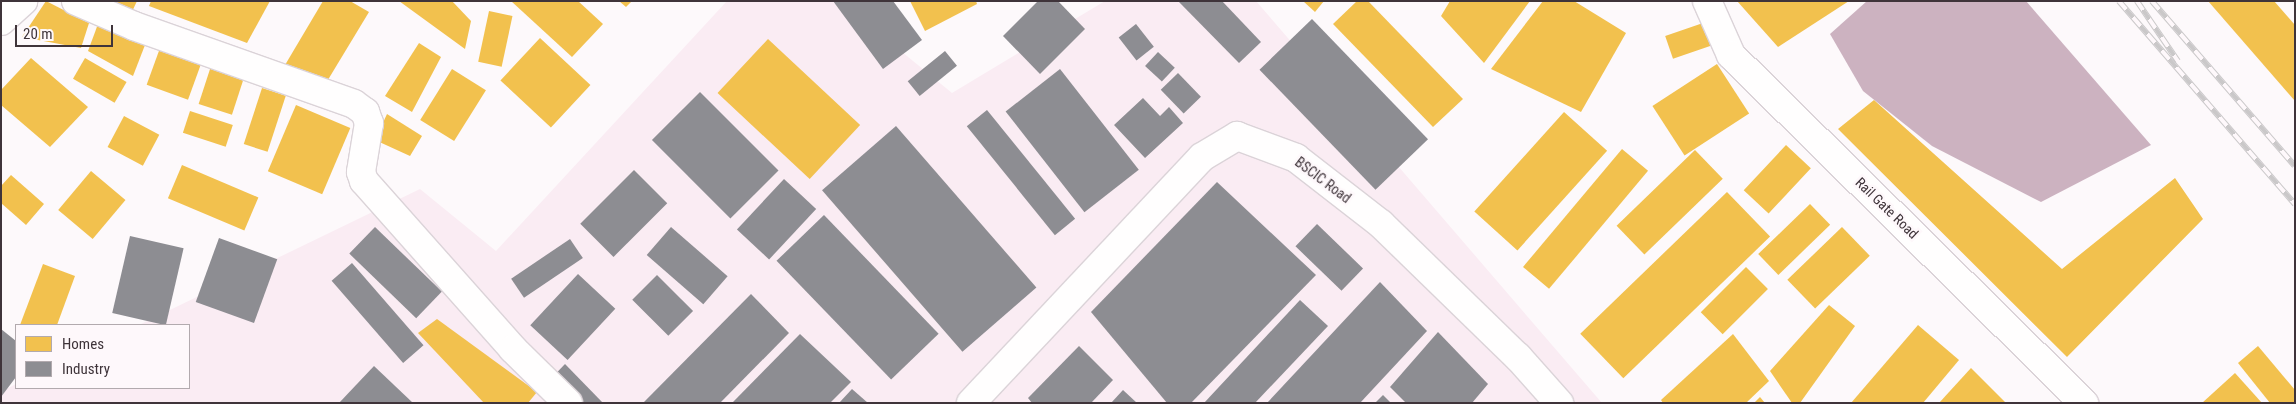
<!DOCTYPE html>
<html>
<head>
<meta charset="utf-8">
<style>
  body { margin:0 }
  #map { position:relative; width:2296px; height:404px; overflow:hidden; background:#fdf9fb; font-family:"Roboto Condensed",sans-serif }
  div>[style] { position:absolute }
  .built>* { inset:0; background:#faecf3 }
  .water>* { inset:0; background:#ccb2c0 }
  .homes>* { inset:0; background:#f2c14e; transform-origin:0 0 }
  .industry>* { inset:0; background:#8d8d92; transform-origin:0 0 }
  .roads { filter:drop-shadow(1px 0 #dbd3d8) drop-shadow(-1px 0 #dbd3d8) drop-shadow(0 1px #dbd3d8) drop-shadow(0 -1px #dbd3d8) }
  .minor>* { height:28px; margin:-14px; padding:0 14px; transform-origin:14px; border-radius:14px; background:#fffefe }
  .rail>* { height:5.5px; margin-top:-2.75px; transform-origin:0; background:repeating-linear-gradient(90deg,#fef8fb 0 11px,#cac8c9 0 22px); box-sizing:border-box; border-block:1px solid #cac8c9 }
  span { translate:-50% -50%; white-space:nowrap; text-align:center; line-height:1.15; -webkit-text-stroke:5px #fef8fb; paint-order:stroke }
  .street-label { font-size:14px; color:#3f343a }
  .frame { position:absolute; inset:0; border:2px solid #3f343a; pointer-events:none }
  .legend { position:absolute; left:15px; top:324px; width:175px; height:65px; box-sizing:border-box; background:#fef8fb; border:1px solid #b2aaae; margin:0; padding:6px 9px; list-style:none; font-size:15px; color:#3f343a }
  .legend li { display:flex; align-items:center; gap:10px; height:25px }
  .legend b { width:25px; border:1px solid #b2aaae }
  .scale { position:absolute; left:15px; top:25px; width:98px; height:22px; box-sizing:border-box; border:2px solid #3f343a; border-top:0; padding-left:6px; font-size:15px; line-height:18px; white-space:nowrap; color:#3f343a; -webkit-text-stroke:4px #fef8fb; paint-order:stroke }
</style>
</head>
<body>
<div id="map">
  <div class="built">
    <div style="clip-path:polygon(727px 1px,840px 1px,952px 93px,1105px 1px,1256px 1px,1602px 403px,1px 403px,1px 392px,16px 384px,16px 388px,189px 388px,189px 325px,139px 325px,420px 189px,496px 251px)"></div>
  </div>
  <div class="water">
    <div style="clip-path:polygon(1867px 1px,2026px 1px,2151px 145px,2041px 202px,1932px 146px,1863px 91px,1830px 34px)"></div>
  </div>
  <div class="homes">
    <div style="clip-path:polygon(46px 1px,89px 23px,81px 48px,22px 37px)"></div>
    <div style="clip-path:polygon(94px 1px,137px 1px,130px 16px)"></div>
    <div style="clip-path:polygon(151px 1px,270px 1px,247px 43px,149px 6px)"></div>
    <div style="clip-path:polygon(323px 1px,350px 1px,369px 12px,323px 88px,285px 65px)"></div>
    <div style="clip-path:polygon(399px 1px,452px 1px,471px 21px,465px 49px)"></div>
    <div style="clip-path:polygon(511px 1px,578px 1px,603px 24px,572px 57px)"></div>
    <div style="clip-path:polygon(619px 1px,632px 1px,626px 7px)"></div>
    <div style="clip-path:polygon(910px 1px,976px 1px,977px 4px,925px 31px)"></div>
    <div style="clip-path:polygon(1303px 1px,1324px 1px,1315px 12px)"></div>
    <div style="clip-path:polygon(1357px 1px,1368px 1px,1463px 99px,1433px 127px,1333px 24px)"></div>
    <div style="clip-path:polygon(1450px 1px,1530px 1px,1484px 63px,1441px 16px)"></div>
    <div style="clip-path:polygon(1543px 1px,1574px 1px,1626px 33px,1581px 112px,1491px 69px)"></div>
    <div style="clip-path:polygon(1737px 1px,1849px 1px,1778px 47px)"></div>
    <div style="clip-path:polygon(2208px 1px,2274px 1px,2295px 25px,2295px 101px)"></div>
    <div style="left:489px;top:11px;width:24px;height:52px;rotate:12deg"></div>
    <div style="left:1703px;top:23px;width:24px;height:40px;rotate:71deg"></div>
    <div style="clip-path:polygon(98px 24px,145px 45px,133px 76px,88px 51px)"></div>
    <div style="left:540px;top:38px;width:69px;height:58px;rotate:43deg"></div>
    <div style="left:768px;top:39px;width:126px;height:74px;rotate:43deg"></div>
    <div style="clip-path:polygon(419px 43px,441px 57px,412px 112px,385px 96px)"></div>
    <div style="left:160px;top:48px;width:44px;height:39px;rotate:20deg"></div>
    <div style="clip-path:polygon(31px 58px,88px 107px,50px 147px,1px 105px,1px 90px)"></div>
    <div style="left:85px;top:58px;width:48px;height:24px;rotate:30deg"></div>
    <div style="left:1717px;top:64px;width:59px;height:77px;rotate:57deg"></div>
    <div style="left:211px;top:66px;width:35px;height:40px;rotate:18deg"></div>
    <div style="left:452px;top:69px;width:40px;height:60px;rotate:32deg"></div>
    <div style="left:262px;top:88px;width:25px;height:59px;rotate:18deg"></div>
    <div style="clip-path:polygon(1874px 100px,2062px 269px,2175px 178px,2203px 219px,2067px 357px,1838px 129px)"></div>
    <div style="left:296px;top:105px;width:59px;height:72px;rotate:23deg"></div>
    <div style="left:190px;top:111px;width:45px;height:23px;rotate:18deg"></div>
    <div style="left:1564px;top:112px;width:58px;height:134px;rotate:42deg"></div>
    <div style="clip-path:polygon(387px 114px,422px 136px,410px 156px,375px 140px)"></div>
    <div style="left:124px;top:116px;width:40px;height:35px;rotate:28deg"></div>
    <div style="left:1786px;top:145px;width:34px;height:62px;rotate:43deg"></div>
    <div style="left:1622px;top:149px;width:34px;height:154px;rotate:40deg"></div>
    <div style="left:1695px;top:150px;width:40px;height:109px;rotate:46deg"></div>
    <div style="left:182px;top:165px;width:83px;height:36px;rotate:23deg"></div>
    <div style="left:91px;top:171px;width:45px;height:51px;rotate:40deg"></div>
    <div style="clip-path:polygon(11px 175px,44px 204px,26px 225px,1px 203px,1px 186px)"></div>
    <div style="left:1727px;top:192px;width:62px;height:204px;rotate:46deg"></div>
    <div style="left:1810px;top:204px;width:29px;height:72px;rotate:46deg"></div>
    <div style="left:1842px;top:227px;width:40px;height:76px;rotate:46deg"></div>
    <div style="clip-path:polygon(43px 264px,75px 276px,57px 325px,20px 325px)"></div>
    <div style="left:1746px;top:267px;width:31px;height:64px;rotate:45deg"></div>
    <div style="clip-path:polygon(1829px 305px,1855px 326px,1800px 403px,1792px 403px,1770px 371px)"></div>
    <div style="clip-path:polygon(437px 319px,537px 392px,528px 403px,484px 403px,418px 333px)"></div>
    <div style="clip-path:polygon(1918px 325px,1959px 360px,1923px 403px,1851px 403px)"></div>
    <div style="clip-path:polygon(1733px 334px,1769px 381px,1746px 403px,1663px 403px,1661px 400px)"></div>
    <div style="clip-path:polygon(2258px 346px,2295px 390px,2295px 403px,2270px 403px,2238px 363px)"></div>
    <div style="clip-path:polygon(1971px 368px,2006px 403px,1939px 403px)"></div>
    <div style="clip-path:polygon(2235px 373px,2262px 403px,2202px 403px)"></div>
    <div style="clip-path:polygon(1760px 397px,1765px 403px,1754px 403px)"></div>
  </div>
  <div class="industry">
    <div style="clip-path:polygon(833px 1px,893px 1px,922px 40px,883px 69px)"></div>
    <div style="clip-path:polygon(1038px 1px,1058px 1px,1085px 29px,1040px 74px,1003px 36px)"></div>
    <div style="clip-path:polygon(1178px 1px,1222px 1px,1261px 42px,1239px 63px)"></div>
    <div style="left:1312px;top:19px;width:167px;height:73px;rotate:46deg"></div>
    <div style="left:1136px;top:24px;width:29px;height:22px;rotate:52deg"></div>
    <div style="left:945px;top:51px;width:19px;height:48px;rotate:51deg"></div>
    <div style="left:1158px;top:52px;width:23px;height:19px;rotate:43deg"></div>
    <div style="left:1060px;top:69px;width:128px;height:69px;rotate:52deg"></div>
    <div style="left:1178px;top:73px;width:33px;height:24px;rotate:46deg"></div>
    <div style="left:700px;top:92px;width:111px;height:68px;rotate:45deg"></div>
    <div style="clip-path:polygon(1143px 98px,1160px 116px,1169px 107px,1183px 123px,1145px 158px,1114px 125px)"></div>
    <div style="left:987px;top:110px;width:140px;height:26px;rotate:51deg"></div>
    <div style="left:896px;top:126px;width:214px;height:98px;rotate:49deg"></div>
    <div style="left:634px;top:170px;width:47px;height:76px;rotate:45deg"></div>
    <div style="left:784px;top:179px;width:44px;height:69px;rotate:43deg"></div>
    <div style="clip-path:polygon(1217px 182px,1316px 275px,1191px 403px,1167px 403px,1091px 312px)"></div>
    <div style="left:824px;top:215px;width:165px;height:66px;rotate:46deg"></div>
    <div style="left:1317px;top:224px;width:64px;height:31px;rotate:44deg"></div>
    <div style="left:375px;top:227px;width:93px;height:37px;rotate:44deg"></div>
    <div style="left:671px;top:227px;width:75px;height:37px;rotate:41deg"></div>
    <div style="left:130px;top:236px;width:55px;height:79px;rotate:13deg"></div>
    <div style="left:219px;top:238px;width:62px;height:68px;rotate:20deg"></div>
    <div style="left:570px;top:239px;width:23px;height:71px;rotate:56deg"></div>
    <div style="left:352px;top:263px;width:109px;height:27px;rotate:49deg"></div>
    <div style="left:578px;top:274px;width:51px;height:70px;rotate:43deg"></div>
    <div style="left:657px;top:275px;width:51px;height:35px;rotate:45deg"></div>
    <div style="clip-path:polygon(1380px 282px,1427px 331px,1360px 403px,1267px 403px)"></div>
    <div style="clip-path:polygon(751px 294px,789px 333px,720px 403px,643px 403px)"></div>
    <div style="clip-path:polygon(1300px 300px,1328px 326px,1255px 403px,1204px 403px)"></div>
    <div style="clip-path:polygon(1px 329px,16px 341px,16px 377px,1px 397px)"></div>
    <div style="clip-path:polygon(1438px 332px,1488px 384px,1472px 403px,1406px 403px,1390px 387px)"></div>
    <div style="clip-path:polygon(800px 334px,851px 382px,830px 403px,732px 403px)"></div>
    <div style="clip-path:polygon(1079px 346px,1113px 380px,1091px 403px,1032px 403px,1028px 398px)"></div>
    <div style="clip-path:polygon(565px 364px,603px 403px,558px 403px,543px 387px)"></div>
    <div style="clip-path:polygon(374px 366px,413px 403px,339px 403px)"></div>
    <div style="clip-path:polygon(852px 389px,868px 403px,839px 403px)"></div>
    <div style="clip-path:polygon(1123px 390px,1137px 403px,1111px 403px)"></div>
    <div style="clip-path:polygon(1383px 395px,1391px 403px,1375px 403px)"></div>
  </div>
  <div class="roads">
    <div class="minor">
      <div style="left:76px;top:1px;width:63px;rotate:23.3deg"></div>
      <div style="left:134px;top:26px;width:233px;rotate:19.5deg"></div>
      <div style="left:354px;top:104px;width:14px;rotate:36deg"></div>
      <div style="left:365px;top:112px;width:12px;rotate:70deg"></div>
      <div style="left:369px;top:123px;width:50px;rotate:99.3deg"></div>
      <div style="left:361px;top:172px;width:9px;rotate:72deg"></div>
      <div style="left:364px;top:181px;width:225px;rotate:48.4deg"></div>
      <div style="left:513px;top:349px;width:77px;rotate:44.5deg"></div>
      <div style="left:1707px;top:1px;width:59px;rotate:66deg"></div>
      <div style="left:1731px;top:55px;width:496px;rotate:44.6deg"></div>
      <div style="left:1px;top:21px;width:30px;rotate:-42deg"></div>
      <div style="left:971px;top:403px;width:337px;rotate:-46.8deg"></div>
      <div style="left:1202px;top:157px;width:41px;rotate:-31deg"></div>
      <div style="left:1237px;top:136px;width:63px;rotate:20.4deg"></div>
      <div style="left:1296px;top:158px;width:108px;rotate:37.8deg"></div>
      <div style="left:1381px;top:224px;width:191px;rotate:44.2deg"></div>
      <div style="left:1518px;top:357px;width:62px;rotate:48.3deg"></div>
    </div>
  </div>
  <div class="rail">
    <div style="left:2119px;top:1px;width:269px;rotate:49.1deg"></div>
    <div style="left:2137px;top:1px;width:73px;rotate:55.7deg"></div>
    <div style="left:2152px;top:1px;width:218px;rotate:49.1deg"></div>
  </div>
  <div class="street-label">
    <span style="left:1323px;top:180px;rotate:37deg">BSCIC Road</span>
    <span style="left:1887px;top:208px;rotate:44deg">Rail Gate Road</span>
  </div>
  <div class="frame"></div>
  <ul class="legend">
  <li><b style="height:14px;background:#f2c14e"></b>Homes</li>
  <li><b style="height:14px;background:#8d8d92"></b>Industry</li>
  </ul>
  <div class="scale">20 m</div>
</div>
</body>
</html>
